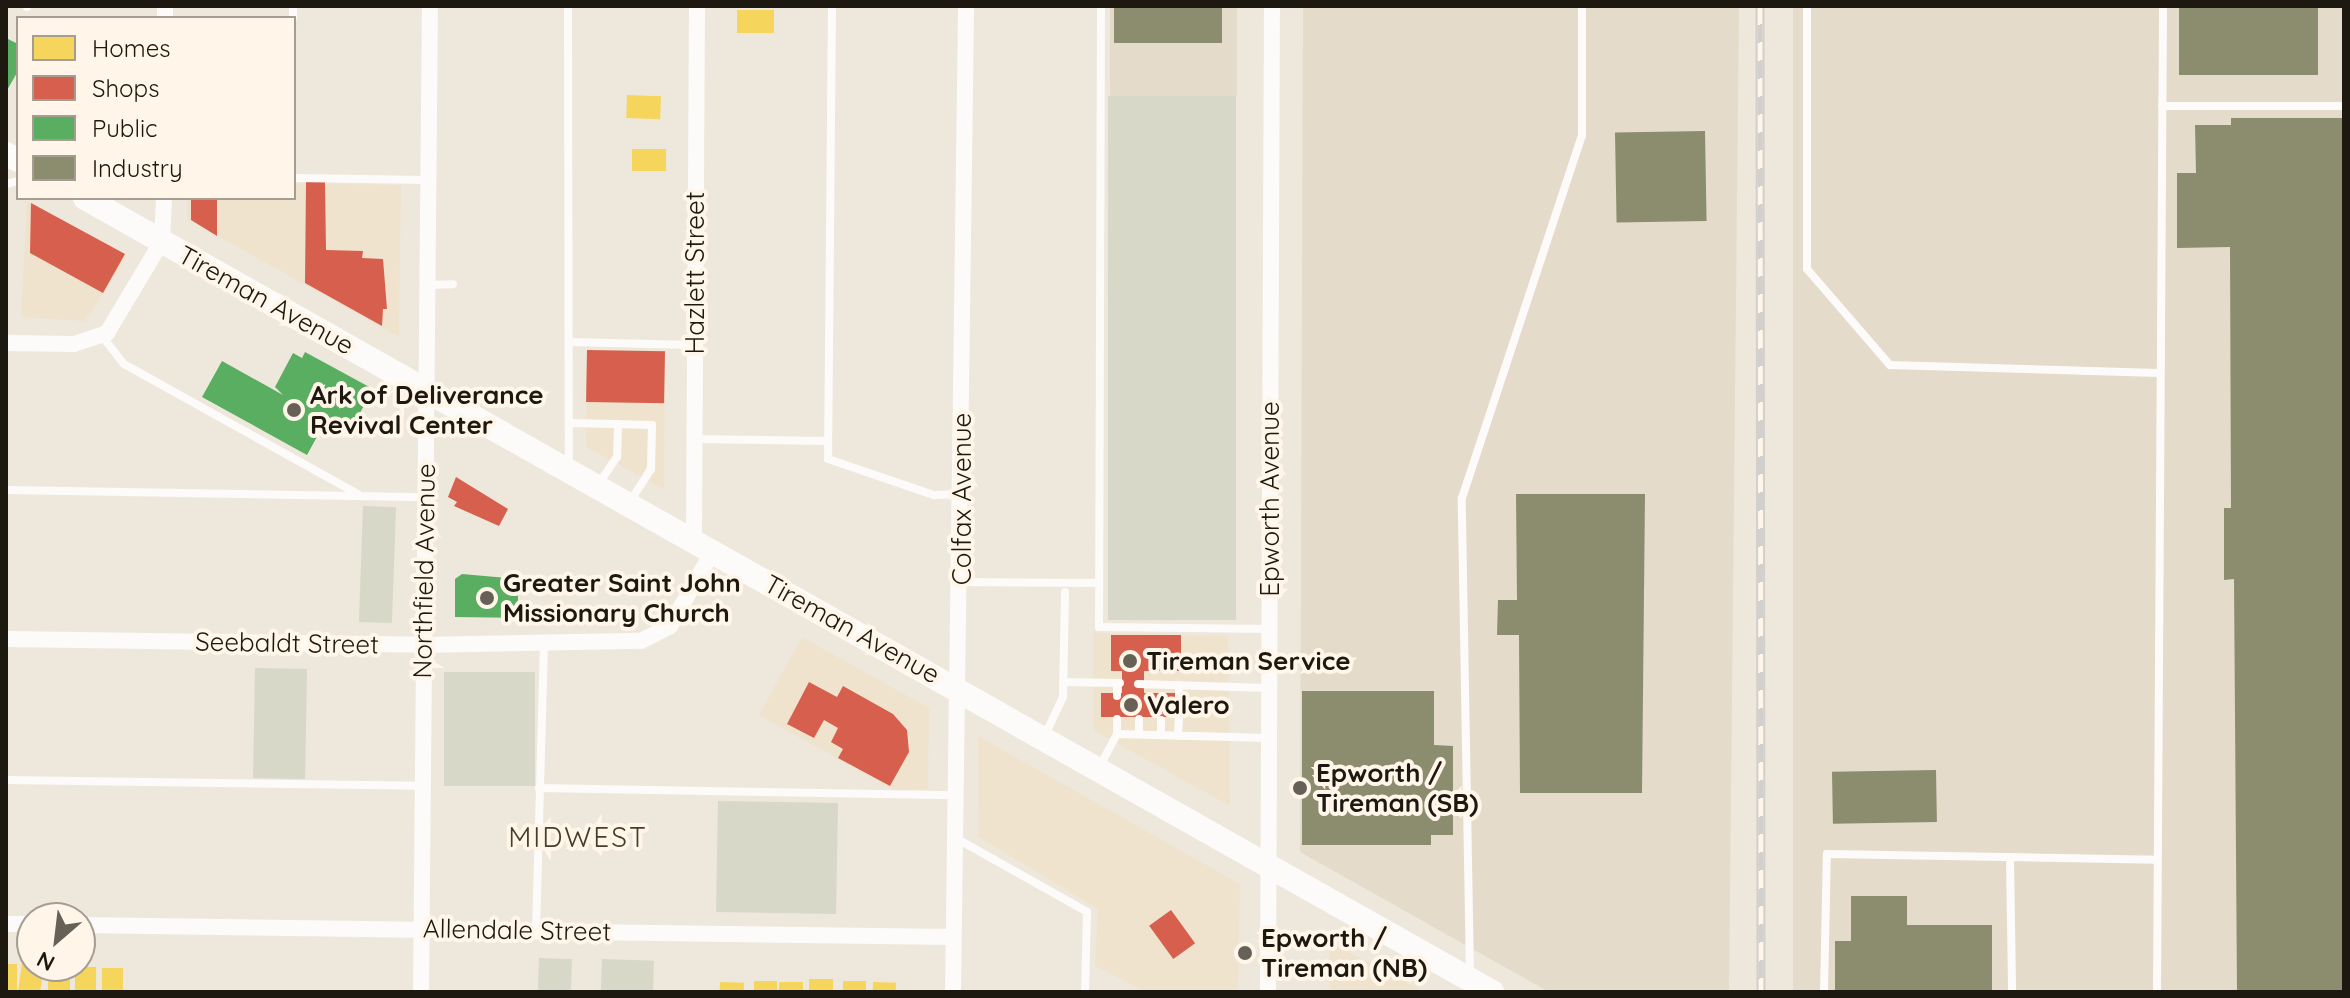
<!DOCTYPE html>
<html>
<head>
<meta charset="utf-8">
<style>
  body { margin:0 }
  #map { position:relative; width:2350px; height:998px; overflow:hidden; background:#eee7db; font-family:Quicksand,sans-serif }
  div>[style] { position:absolute }
  .built>* { inset:0; background:#f0e3ce }
  .industrial>* { inset:0; background:#e4dbca; transform-origin:0 0 }
  .green>* { inset:0; background:#d7d8c7; transform-origin:0 0 }
  .homes>* { inset:0; background:#f6d55c; transform-origin:0 0 }
  .shops>* { inset:0; background:#d6604d; transform-origin:0 0 }
  .public>* { inset:0; background:#5aae61 }
  .industry>* { inset:0; background:#8c8c6e; transform-origin:0 0 }
  .lane>* { height:8px; margin:-4px; padding:0 4px; transform-origin:4px; border-radius:4px; background:#fcfbfa }
  .street>* { height:16px; margin:-8px; padding:0 8px; transform-origin:8px; border-radius:8px; background:#fcfbfa }
  .secondary>* { height:24px; margin:-12px; padding:0 12px; transform-origin:12px; border-radius:12px; background:#fcfbfa }
  .rail>* { height:9px; margin-top:-4.5px; transform-origin:0; background:repeating-linear-gradient(90deg,#fff6e9 0 18px,#d2d0cd 0 36px); box-sizing:border-box; border-block:2px solid #d2d0cd }
  .dots>* { width:22px; height:22px; translate:-50% -50%; box-sizing:border-box; border:4px solid #fff6e9; border-radius:50% }
  span { translate:-50% -50%; white-space:nowrap; text-align:center; line-height:1.15; -webkit-text-stroke:8px #fff6e9; paint-order:stroke }
  .street-label { font-size:26px; color:#1d1810 }
  .poi-label { font-size:26px; color:#1d1810; font-weight:700 }
  .left { translate:0 -50%; text-align:left }
  .neighbourhood-label { font-size:28px; color:#483d2b; letter-spacing:2px }
  .frame { position:absolute; inset:0; border:8px solid #1d1810; pointer-events:none }
  .legend { position:absolute; left:16px; top:16px; width:280px; height:184px; box-sizing:border-box; background:#fff6e9; border:2px solid #a59d92; margin:0; padding:10px 14px; list-style:none; font-size:24px; color:#1d1810 }
  .legend li { display:flex; align-items:center; gap:16px; height:40px }
  .legend b { width:40px; border:2px solid #a59d92 }
  .north { position:absolute; left:16px; top:902px; width:80px; height:80px; box-sizing:border-box; background:#fff6e9; border:2px solid #a59d92; border-radius:50%; rotate:208deg; font-size:22px; font-weight:700; line-height:32px; text-align:center; color:#1d1810 }
  .north::after { content:''; display:block; margin:auto; width:28px; height:36px; background:#666057; clip-path:polygon(50% 0,100% 100%,50% 72%,0 100%) }
</style>
</head>
<body>
<div id="map">
  <div class="built">
    <div style="clip-path:polygon(294px 183px,401px 185px,399px 337px,187px 219px,187px 198px,294px 198px)"></div>
    <div style="clip-path:polygon(27px 201px,126px 258px,85px 321px,21px 317px)"></div>
    <div style="clip-path:polygon(587px 350px,665px 351px,664px 489px,586px 447px)"></div>
    <div style="clip-path:polygon(1093px 633px,1228px 636px,1230px 806px,1093px 730px)"></div>
    <div style="clip-path:polygon(802px 637px,929px 708px,928px 789px,894px 790px,759px 715px)"></div>
    <div style="clip-path:polygon(978px 736px,1240px 884px,1238px 992px,1146px 992px,1095px 966px,1098px 909px,979px 837px)"></div>
    <div style="clip-path:polygon(1329px 942px,1425px 992px,1330px 992px)"></div>
  </div>
  <div class="industrial">
    <div style="left:1110px;top:6px;width:127px;height:90px"></div>
    <div style="clip-path:polygon(1303px 6px,1739px 6px,1729px 992px,1549px 992px,1300px 852px)"></div>
    <div style="left:1793px;top:6px;width:551px;height:986px"></div>
  </div>
  <div class="green">
    <div style="left:1108px;top:96px;width:128px;height:524px"></div>
    <div style="left:363px;top:506px;width:33px;height:116px;rotate:2deg"></div>
    <div style="left:255px;top:668px;width:52px;height:110px;rotate:1deg"></div>
    <div style="left:444px;top:672px;width:91px;height:114px"></div>
    <div style="left:718px;top:801px;width:120px;height:111px;rotate:1deg"></div>
    <div style="left:539px;top:958px;width:33px;height:34px;rotate:2deg"></div>
    <div style="left:602px;top:959px;width:52px;height:33px;rotate:2deg"></div>
  </div>
  <div class="homes">
    <div style="left:737px;top:10px;width:37px;height:23px"></div>
    <div style="left:627px;top:95px;width:34px;height:23px;rotate:2deg"></div>
    <div style="left:632px;top:149px;width:34px;height:22px"></div>
    <div style="left:22px;top:963px;width:22px;height:29px;rotate:8deg"></div>
    <div style="left:6px;top:964px;width:11px;height:28px"></div>
    <div style="left:48px;top:966px;width:22px;height:26px"></div>
    <div style="left:75px;top:967px;width:21px;height:25px"></div>
    <div style="left:102px;top:968px;width:21px;height:24px"></div>
    <div style="left:809px;top:979px;width:24px;height:13px"></div>
    <div style="left:754px;top:981px;width:23px;height:11px"></div>
    <div style="left:843px;top:981px;width:23px;height:11px"></div>
    <div style="left:720px;top:982px;width:24px;height:10px;rotate:2deg"></div>
    <div style="left:779px;top:982px;width:24px;height:10px"></div>
    <div style="left:873px;top:982px;width:23px;height:10px;rotate:2deg"></div>
  </div>
  <div class="shops">
    <div style="clip-path:polygon(306px 182px,325px 182px,326px 250px,363px 251px,362px 258px,383px 259px,387px 309px,383px 309px,382px 326px,305px 283px)"></div>
    <div style="clip-path:polygon(191px 198px,217px 198px,217px 236px,191px 220px)"></div>
    <div style="clip-path:polygon(31px 203px,125px 254px,103px 293px,30px 253px)"></div>
    <div style="left:587px;top:350px;width:78px;height:52px;rotate:1deg"></div>
    <div style="clip-path:polygon(456px 477px,508px 509px,499px 526px,454px 506px,457px 502px,448px 497px)"></div>
    <div style="clip-path:polygon(1111px 635px,1181px 635px,1181px 671px,1144px 671px,1144px 693px,1187px 693px,1187px 717px,1101px 717px,1101px 693px,1122px 693px,1122px 671px,1111px 671px)"></div>
    <div style="clip-path:polygon(809px 682px,837px 697px,843px 686px,893px 714px,907px 730px,909px 752px,890px 786px,838px 758px,843px 749px,831px 742px,838px 728px,824px 720px,814px 738px,787px 724px)"></div>
    <div style="left:1171px;top:910px;width:41px;height:27px;rotate:54deg"></div>
  </div>
  <div class="public">
    <div style="clip-path:polygon(6px 38px,18px 44px,18px 71px,6px 92px)"></div>
    <div style="clip-path:polygon(305px 352px,373px 389px,348px 435px,325px 422px,307px 455px,202px 397px,222px 361px,283px 395px,275px 387px,293px 353px,302px 358px)"></div>
    <div style="clip-path:polygon(462px 574px,518px 579px,518px 618px,455px 617px,455px 579px)"></div>
  </div>
  <div class="industry">
    <div style="left:1114px;top:6px;width:108px;height:37px"></div>
    <div style="left:2179px;top:6px;width:139px;height:69px"></div>
    <div style="clip-path:polygon(2231px 118px,2344px 118px,2344px 992px,2237px 992px,2234px 579px,2224px 580px,2224px 508px,2231px 508px,2230px 247px,2177px 248px,2177px 173px,2196px 173px,2195px 125px,2231px 125px)"></div>
    <div style="left:1705px;top:131px;width:90px;height:90px;rotate:89deg"></div>
    <div style="clip-path:polygon(1516px 494px,1645px 494px,1642px 793px,1520px 793px,1519px 635px,1497px 635px,1498px 600px,1517px 600px)"></div>
    <div style="clip-path:polygon(1302px 691px,1434px 691px,1434px 745px,1453px 746px,1453px 835px,1431px 835px,1431px 845px,1302px 845px)"></div>
    <div style="left:1936px;top:770px;width:52px;height:104px;rotate:89deg"></div>
    <div style="clip-path:polygon(1851px 896px,1907px 896px,1907px 925px,1992px 925px,1992px 992px,1835px 992px,1835px 941px,1851px 941px)"></div>
  </div>
  <div class="lane">
    <div style="left:27px;top:6px;width:1px;rotate:90deg"></div>
    <div style="left:568px;top:6px;width:459px;rotate:89.9deg"></div>
    <div style="left:832px;top:6px;width:453px;rotate:90.5deg"></div>
    <div style="left:828px;top:459px;width:112px;rotate:18.8deg"></div>
    <div style="left:934px;top:495px;width:27px;rotate:-2deg"></div>
    <div style="left:1101px;top:6px;width:621px;rotate:90.18deg"></div>
    <div style="left:1099px;top:627px;width:170px;rotate:0.7deg"></div>
    <div style="left:1807px;top:6px;width:263px;rotate:90deg"></div>
    <div style="left:1807px;top:269px;width:127px;rotate:49.2deg"></div>
    <div style="left:1890px;top:365px;width:269px;rotate:1.7deg"></div>
    <div style="left:293px;top:18px;width:12px;rotate:-90deg"></div>
    <div style="left:2162px;top:106px;width:182px"></div>
    <div style="left:294px;top:178px;width:134px;rotate:0.9deg"></div>
    <div style="left:6px;top:184px;width:12px;rotate:-14deg"></div>
    <div style="left:428px;top:285px;width:25px;rotate:-2deg"></div>
    <div style="left:102px;top:336px;width:36px;rotate:52deg"></div>
    <div style="left:124px;top:364px;width:268px;rotate:29.1deg"></div>
    <div style="left:569px;top:342px;width:125px;rotate:1.4deg"></div>
    <div style="left:569px;top:423px;width:83px;rotate:1.4deg"></div>
    <div style="left:652px;top:425px;width:44px;rotate:91.3deg"></div>
    <div style="left:651px;top:469px;width:40px;rotate:122.9deg"></div>
    <div style="left:695px;top:439px;width:132px;rotate:0.9deg"></div>
    <div style="left:598px;top:485px;width:34px;rotate:-56deg"></div>
    <div style="left:617px;top:457px;width:33px;rotate:-88deg"></div>
    <div style="left:6px;top:490px;width:418px;rotate:1deg"></div>
    <div style="left:962px;top:582px;width:136px;rotate:0.4deg"></div>
    <div style="left:1063px;top:682px;width:57px;rotate:1deg"></div>
    <div style="left:1117px;top:683px;width:13px;rotate:90deg"></div>
    <div style="left:1138px;top:684px;width:130px;rotate:1.8deg"></div>
    <div style="left:1179px;top:697px;width:12px;rotate:-90deg"></div>
    <div style="left:1117px;top:734px;width:151px;rotate:1.5deg"></div>
    <div style="left:1139px;top:734px;width:15px;rotate:-90deg"></div>
    <div style="left:1045px;top:735px;width:42px;rotate:-64.7deg"></div>
    <div style="left:1063px;top:697px;width:105px;rotate:-88.9deg"></div>
    <div style="left:1161px;top:735px;width:15px;rotate:-90deg"></div>
    <div style="left:1178px;top:736px;width:17px;rotate:-87deg"></div>
    <div style="left:1100px;top:766px;width:36px;rotate:-62deg"></div>
    <div style="left:1117px;top:734px;width:15px;rotate:-90deg"></div>
    <div style="left:6px;top:780px;width:416px;rotate:0.8deg"></div>
    <div style="left:539px;top:788px;width:415px;rotate:1deg"></div>
    <div style="left:954px;top:837px;width:153px;rotate:29.4deg"></div>
    <div style="left:1087px;top:912px;width:80px;rotate:91.4deg"></div>
    <div style="left:2010px;top:858px;width:134px;rotate:89.1deg"></div>
    <div style="left:536px;top:931px;width:287px;rotate:-88.4deg"></div>
    <div style="left:1470px;top:975px;width:477px;rotate:-91deg"></div>
    <div style="left:1462px;top:498px;width:381px;rotate:-71.7deg"></div>
    <div style="left:1582px;top:136px;width:130px;rotate:-90deg"></div>
    <div style="left:1824px;top:992px;width:138px;rotate:-88.8deg"></div>
    <div style="left:1827px;top:854px;width:330px;rotate:1deg"></div>
    <div style="left:2157px;top:992px;width:986px;rotate:-89.65deg"></div>
  </div>
  <div class="street">
    <div style="left:165px;top:18px;width:12px;rotate:-90deg"></div>
    <div style="left:6px;top:343px;width:68px;rotate:0.8deg"></div>
    <div style="left:74px;top:344px;width:35px;rotate:-18deg"></div>
    <div style="left:107px;top:333px;width:107px;rotate:-59.1deg"></div>
    <div style="left:162px;top:241px;width:43px;rotate:-87.3deg"></div>
    <div style="left:694px;top:540px;width:534px;rotate:-89.68deg"></div>
    <div style="left:6px;top:639px;width:417px;rotate:0.8deg"></div>
    <div style="left:423px;top:645px;width:218px;rotate:-1.1deg"></div>
    <div style="left:641px;top:641px;width:33px;rotate:-27deg"></div>
    <div style="left:670px;top:626px;width:86px;rotate:-60.2deg"></div>
    <div style="left:6px;top:924px;width:26px"></div>
    <div style="left:80px;top:925px;width:873px;rotate:0.79deg"></div>
    <div style="left:421px;top:992px;width:986px;rotate:-89.48deg"></div>
    <div style="left:953px;top:992px;width:986px;rotate:-89.24deg"></div>
    <div style="left:1268px;top:992px;width:986px;rotate:-89.77deg"></div>
  </div>
  <div class="secondary">
    <div style="left:6px;top:154px;width:13px;rotate:27deg"></div>
    <div style="left:85px;top:198px;width:1616px;rotate:29.44deg"></div>
  </div>
  <div class="rail">
    <div style="left:1760px;top:6px;width:986px;rotate:89.94deg"></div>
  </div>
  <div class="dots">
    <div style="left:294px;top:410px;background:#666057"></div>
    <div style="left:487px;top:598px;background:#666057"></div>
    <div style="left:1130px;top:661px;background:#666057"></div>
    <div style="left:1131px;top:705px;background:#666057"></div>
    <div style="left:1300px;top:788px;background:#666057"></div>
    <div style="left:1245px;top:953px;background:#666057"></div>
  </div>
  <div class="street-label">
    <span style="left:695px;top:273px;rotate:-90deg">Hazlett Street</span>
    <span style="left:266px;top:300px;rotate:29deg">Tireman Avenue</span>
    <span style="left:962px;top:499px;rotate:-90deg">Colfax Avenue</span>
    <span style="left:1270px;top:499px;rotate:-90deg">Epworth Avenue</span>
    <span style="left:424px;top:571px;rotate:-89deg">Northfield Avenue</span>
    <span style="left:852px;top:629px;rotate:29deg">Tireman Avenue</span>
    <span style="left:287px;top:643px;rotate:1deg">Seebaldt Street</span>
    <span style="left:517px;top:930px;rotate:1deg">Allendale Street</span>
  </div>
  <div class="poi-label">
    <span class="left" style="left:310px;top:410px">Ark of Deliverance<br>Revival Center</span>
    <span class="left" style="left:503px;top:598px">Greater Saint John<br>Missionary Church</span>
    <span class="left" style="left:1146px;top:661px">Tireman Service</span>
    <span class="left" style="left:1147px;top:705px">Valero</span>
    <span class="left" style="left:1316px;top:788px">Epworth /<br>Tireman (SB)</span>
    <span class="left" style="left:1261px;top:953px">Epworth /<br>Tireman (NB)</span>
  </div>
  <div class="neighbourhood-label">
    <span style="left:578px;top:837px">MIDWEST</span>
  </div>
  <div class="frame"></div>
  <ul class="legend">
  <li><b style="height:22px;background:#f6d55c"></b>Homes</li>
  <li><b style="height:22px;background:#d6604d"></b>Shops</li>
  <li><b style="height:22px;background:#5aae61"></b>Public</li>
  <li><b style="height:22px;background:#8c8c6e"></b>Industry</li>
  </ul>
  <div class="north">N</div>
</div>
</body>
</html>
